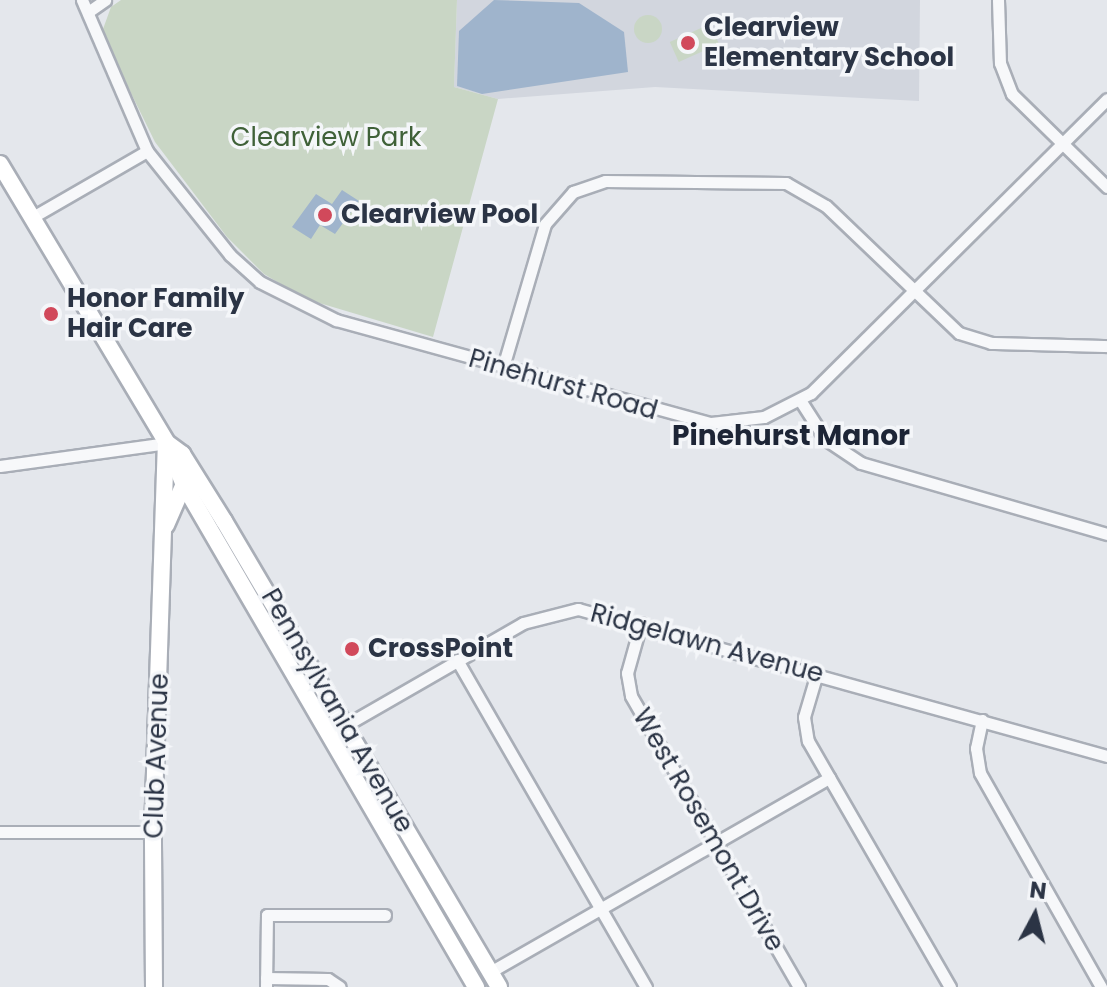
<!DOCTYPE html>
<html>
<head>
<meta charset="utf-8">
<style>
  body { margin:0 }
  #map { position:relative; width:1107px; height:987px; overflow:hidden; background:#e4e7ec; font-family:Poppins,sans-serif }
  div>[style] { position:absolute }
  .built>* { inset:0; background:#d2d6de }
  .green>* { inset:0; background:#c9d6c5; transform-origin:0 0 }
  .round { border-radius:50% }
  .water>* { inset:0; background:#9fb4cc }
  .roads { filter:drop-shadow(2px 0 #a9aeb7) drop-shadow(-2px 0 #a9aeb7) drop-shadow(0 2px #a9aeb7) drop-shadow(0 -2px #a9aeb7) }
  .street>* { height:11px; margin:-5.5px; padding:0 5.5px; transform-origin:5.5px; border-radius:5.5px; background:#f7f8fa }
  .secondary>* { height:16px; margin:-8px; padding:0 8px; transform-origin:8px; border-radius:8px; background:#fff }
  .dots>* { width:22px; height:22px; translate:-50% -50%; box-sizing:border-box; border:4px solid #f4f6f9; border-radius:50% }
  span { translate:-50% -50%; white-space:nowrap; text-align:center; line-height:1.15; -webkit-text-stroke:7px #f4f6f9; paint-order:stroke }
  .poi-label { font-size:26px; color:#2b3445; font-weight:700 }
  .left { translate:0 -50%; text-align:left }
  .park-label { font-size:26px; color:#3f6138 }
  .street-label { font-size:26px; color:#2b3445 }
  .neighbourhood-label { font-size:28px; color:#1d2536; font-weight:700 }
  .north { position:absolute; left:995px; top:875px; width:80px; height:80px; -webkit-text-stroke:6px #f4f6f9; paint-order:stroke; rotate:7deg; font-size:22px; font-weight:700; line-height:32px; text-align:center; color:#2b3445 }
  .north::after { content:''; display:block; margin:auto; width:28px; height:36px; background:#2b3445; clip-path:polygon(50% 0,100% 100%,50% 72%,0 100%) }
</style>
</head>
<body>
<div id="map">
  <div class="built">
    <div style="clip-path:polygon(457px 0,920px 0,919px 101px,655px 87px,498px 99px,454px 87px)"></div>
  </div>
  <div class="green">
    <div style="clip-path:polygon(121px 0,457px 0,454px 87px,498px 99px,433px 337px,306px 299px,264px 274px,227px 237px,155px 142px,128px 87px,103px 29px,111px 7px)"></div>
    <div class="round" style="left:634px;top:15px;width:28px;height:28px"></div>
    <div style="left:710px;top:24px;width:22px;height:44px;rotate:66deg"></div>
  </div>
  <div class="water">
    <div style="clip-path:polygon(494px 0,579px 3px,624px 32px,628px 72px,482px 94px,457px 86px,459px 31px)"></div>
    <div style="clip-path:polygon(342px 190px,359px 201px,335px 234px,320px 225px,311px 239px,292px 227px,316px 194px,332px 204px)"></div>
  </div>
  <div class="roads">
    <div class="street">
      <div style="left:82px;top:0;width:164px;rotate:66.7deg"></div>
      <div style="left:147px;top:151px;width:133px;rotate:51.4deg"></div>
      <div style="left:230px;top:255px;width:40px;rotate:42deg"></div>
      <div style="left:260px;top:282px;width:85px;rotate:26.6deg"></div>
      <div style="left:336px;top:320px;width:389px;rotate:15.4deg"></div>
      <div style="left:711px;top:423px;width:53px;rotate:-6.5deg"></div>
      <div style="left:764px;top:417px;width:53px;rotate:-27.1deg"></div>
      <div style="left:811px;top:393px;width:417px;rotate:-44.8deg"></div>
      <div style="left:998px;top:0;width:63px;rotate:88.2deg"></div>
      <div style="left:1000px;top:63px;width:33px;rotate:69deg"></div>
      <div style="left:1012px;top:94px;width:133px;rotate:44.4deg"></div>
      <div style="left:88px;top:12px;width:21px;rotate:-35deg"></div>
      <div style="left:31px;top:218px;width:134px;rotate:-30deg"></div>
      <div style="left:503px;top:367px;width:149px;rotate:-73.6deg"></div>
      <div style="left:545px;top:224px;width:43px;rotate:-48.8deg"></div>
      <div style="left:573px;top:192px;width:34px;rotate:-19deg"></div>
      <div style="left:605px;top:181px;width:181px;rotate:0.6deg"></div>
      <div style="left:786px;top:183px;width:46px;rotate:29.9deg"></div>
      <div style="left:826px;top:206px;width:184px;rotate:43.7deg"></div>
      <div style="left:959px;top:333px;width:34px;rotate:17deg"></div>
      <div style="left:991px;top:343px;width:116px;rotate:1.5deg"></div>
      <div style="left:800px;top:400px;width:46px;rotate:57.3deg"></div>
      <div style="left:825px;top:439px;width:43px;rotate:33.7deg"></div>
      <div style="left:861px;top:463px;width:256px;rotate:16.1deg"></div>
      <div style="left:0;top:466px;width:169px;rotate:-7.8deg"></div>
      <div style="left:641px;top:623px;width:52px;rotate:105.6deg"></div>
      <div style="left:627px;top:673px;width:23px;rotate:80deg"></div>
      <div style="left:631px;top:696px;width:336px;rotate:60deg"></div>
      <div style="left:457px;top:660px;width:378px;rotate:60deg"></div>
      <div style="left:817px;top:673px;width:46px;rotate:106.5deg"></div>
      <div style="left:804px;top:717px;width:24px;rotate:81deg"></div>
      <div style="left:808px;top:741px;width:284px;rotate:60deg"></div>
      <div style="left:982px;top:720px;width:29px;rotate:102deg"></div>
      <div style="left:976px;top:748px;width:25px;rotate:81deg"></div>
      <div style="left:980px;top:773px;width:246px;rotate:60.5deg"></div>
      <div style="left:339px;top:729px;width:212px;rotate:-29.9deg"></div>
      <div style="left:523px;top:623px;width:57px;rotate:-14.3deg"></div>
      <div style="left:578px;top:609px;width:549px;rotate:15.53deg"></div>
      <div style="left:0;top:832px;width:153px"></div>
      <div style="left:490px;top:972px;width:391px;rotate:-29.8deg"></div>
      <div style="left:266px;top:978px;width:62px;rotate:0.9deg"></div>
      <div style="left:328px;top:979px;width:14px;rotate:34deg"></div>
      <div style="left:266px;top:987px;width:72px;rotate:-89.2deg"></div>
      <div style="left:267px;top:915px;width:118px"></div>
    </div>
    <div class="secondary">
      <div style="left:0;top:164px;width:325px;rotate:59.1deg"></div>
      <div style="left:167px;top:443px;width:45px;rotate:68deg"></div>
      <div style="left:184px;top:485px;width:581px;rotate:59.81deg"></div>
      <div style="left:167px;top:443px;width:19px;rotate:36deg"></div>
      <div style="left:182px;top:454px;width:79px;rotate:57.9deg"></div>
      <div style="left:224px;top:521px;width:541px;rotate:59.45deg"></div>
      <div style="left:166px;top:525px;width:52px;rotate:-66.4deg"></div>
      <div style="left:154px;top:987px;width:155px;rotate:-90.4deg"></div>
      <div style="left:153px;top:832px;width:386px;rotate:-88.1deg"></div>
    </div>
  </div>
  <div class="dots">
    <div style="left:688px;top:43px;background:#d1495b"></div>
    <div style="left:325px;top:215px;background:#d1495b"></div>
    <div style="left:51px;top:314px;background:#d1495b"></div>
    <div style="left:352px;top:649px;background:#d1495b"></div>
  </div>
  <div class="poi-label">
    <span class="left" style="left:704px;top:43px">Clearview<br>Elementary School</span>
    <span class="left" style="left:341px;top:215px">Clearview Pool</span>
    <span class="left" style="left:67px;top:314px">Honor Family<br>Hair Care</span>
    <span class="left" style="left:368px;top:649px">CrossPoint</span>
  </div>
  <div class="park-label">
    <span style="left:326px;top:138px">Clearview Park</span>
  </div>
  <div class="street-label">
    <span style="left:563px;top:385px;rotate:16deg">Pinehurst Road</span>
    <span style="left:707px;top:644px;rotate:15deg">Ridgelawn Avenue</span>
    <span style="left:337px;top:711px;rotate:60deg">Pennsylvania Avenue</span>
    <span style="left:157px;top:756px;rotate:-88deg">Club Avenue</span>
    <span style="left:708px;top:830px;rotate:60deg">West Rosemont Drive</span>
  </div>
  <div class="neighbourhood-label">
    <span style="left:791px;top:436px">Pinehurst Manor</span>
  </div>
  <div class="north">N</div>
</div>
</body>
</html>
